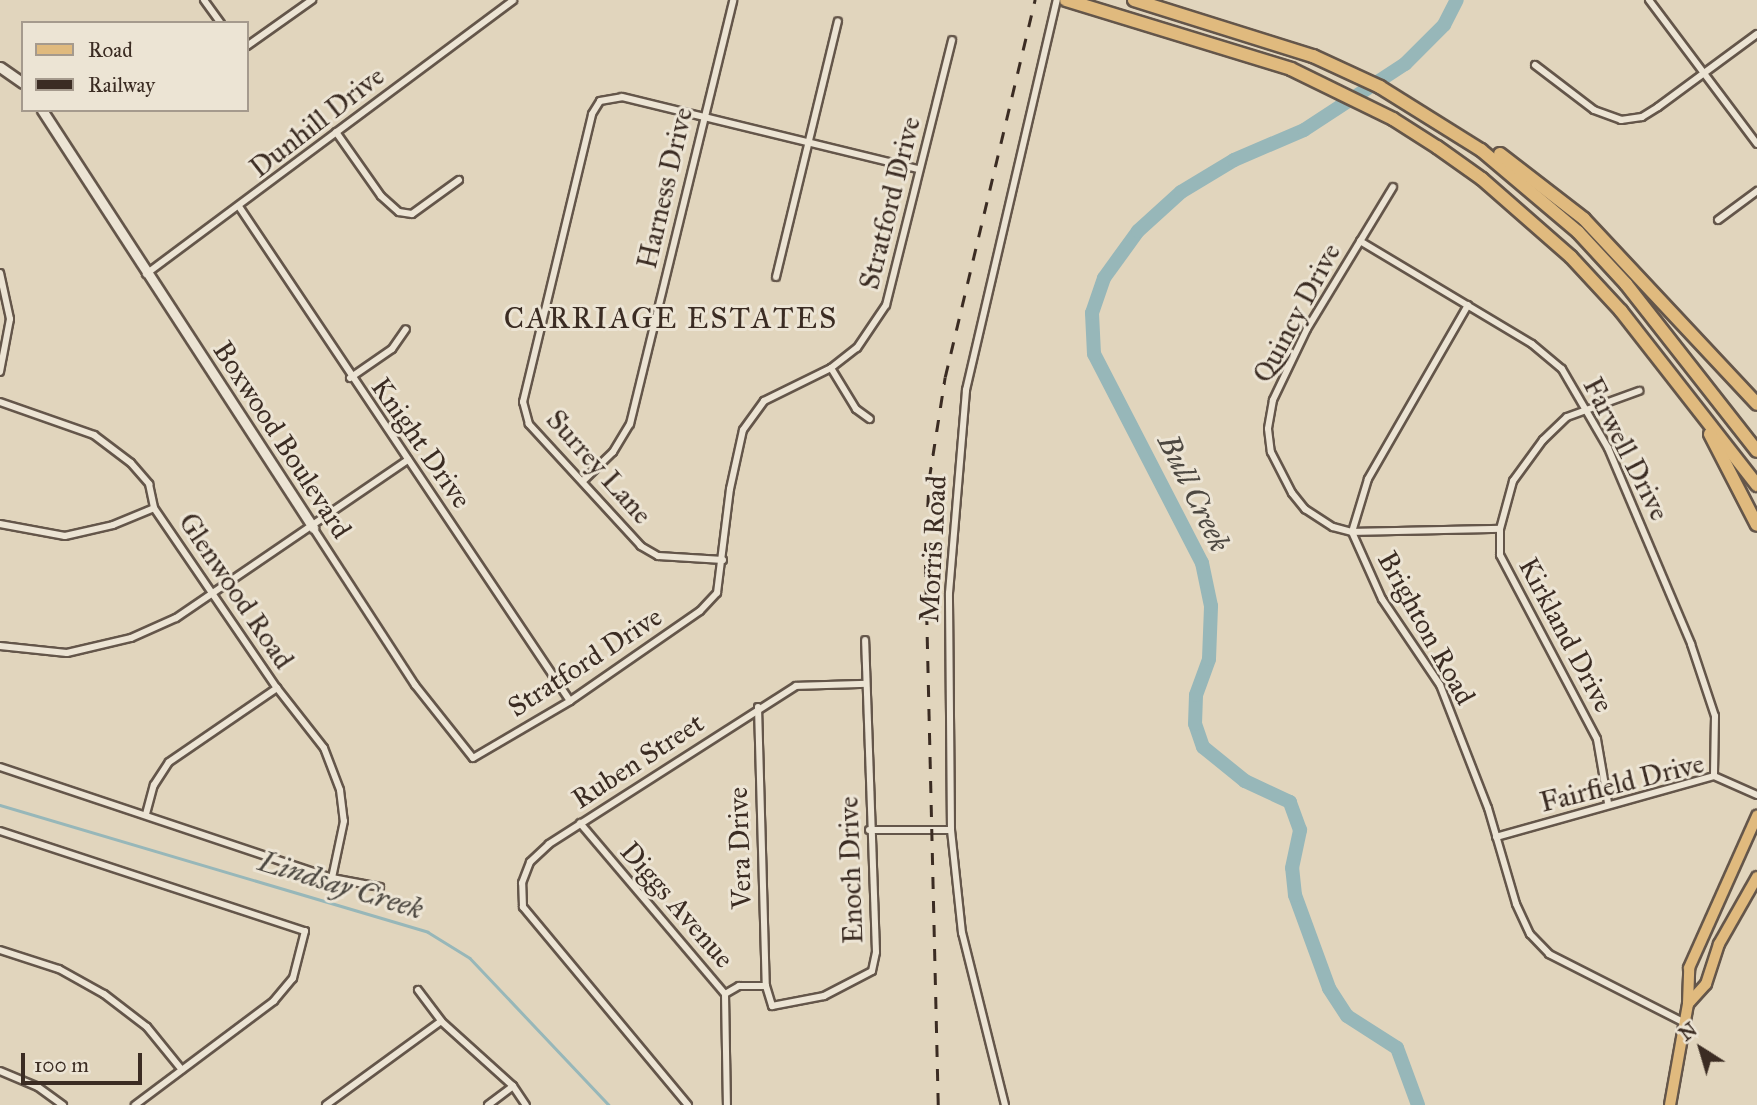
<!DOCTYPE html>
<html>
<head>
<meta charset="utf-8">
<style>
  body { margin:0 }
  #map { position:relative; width:1757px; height:1105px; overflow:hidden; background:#e1d5bd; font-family:"IM FELL Great Primer",serif }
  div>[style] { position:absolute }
  .stream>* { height:2.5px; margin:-1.25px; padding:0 1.25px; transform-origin:1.25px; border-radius:1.25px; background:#97b7b9 }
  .river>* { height:14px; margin:-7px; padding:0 7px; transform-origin:7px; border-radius:7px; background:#97b7b9 }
  .roads { filter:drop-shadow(2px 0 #64564a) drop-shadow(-2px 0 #64564a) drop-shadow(0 2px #64564a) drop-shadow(0 -2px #64564a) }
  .street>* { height:6px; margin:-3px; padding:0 3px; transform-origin:3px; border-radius:3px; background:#ece4d4 }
  .secondary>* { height:9px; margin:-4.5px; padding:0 4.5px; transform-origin:4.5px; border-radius:4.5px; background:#ece4d4 }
  .primary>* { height:10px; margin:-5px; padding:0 5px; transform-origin:5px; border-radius:5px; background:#e0ba7e }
  .highway>* { height:12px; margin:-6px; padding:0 6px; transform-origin:6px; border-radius:6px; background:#e0ba7e }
  .rail>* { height:2.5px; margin-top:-1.25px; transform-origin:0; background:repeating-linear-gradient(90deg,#3b2c23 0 12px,transparent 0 24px) }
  span { translate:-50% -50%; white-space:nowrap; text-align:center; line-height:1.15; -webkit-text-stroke:6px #ece4d4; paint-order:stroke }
  .street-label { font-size:28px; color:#3b2c23 }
  .neighbourhood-label { font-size:30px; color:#3b2c23; letter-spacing:2px }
  .water-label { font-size:30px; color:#4d4841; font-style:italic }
  .legend { position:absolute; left:21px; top:21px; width:228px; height:91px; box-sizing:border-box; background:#ece4d4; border:2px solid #a59a8d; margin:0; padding:9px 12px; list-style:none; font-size:21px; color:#3b2c23 }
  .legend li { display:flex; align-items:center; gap:14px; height:35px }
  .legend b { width:35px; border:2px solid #a59a8d }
  .north { position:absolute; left:1666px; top:1014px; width:70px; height:70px; -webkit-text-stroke:5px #ece4d4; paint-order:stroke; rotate:323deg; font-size:19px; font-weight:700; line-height:28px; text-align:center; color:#3b2c23 }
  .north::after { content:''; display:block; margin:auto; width:24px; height:32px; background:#3b2c23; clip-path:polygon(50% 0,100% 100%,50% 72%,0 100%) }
  .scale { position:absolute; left:21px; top:1053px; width:121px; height:32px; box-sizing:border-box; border:4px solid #3b2c23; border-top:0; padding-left:9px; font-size:21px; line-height:24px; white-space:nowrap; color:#3b2c23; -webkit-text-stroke:5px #ece4d4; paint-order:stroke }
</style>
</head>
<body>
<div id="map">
  <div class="stream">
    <div style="left:0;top:805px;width:446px;rotate:16.5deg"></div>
    <div style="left:428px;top:932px;width:49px;rotate:31.8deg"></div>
    <div style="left:470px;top:958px;width:202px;rotate:46.6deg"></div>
  </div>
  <div class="river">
    <div style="left:1418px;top:1105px;width:61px;rotate:-110.2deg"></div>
    <div style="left:1397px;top:1048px;width:59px;rotate:-147.4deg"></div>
    <div style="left:1347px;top:1016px;width:33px;rotate:-123deg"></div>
    <div style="left:1329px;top:988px;width:99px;rotate:-110.1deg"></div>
    <div style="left:1295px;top:895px;width:27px;rotate:-96deg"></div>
    <div style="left:1292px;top:868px;width:39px;rotate:-78deg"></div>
    <div style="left:1300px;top:830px;width:30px;rotate:-110deg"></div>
    <div style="left:1290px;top:802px;width:50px;rotate:-155deg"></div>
    <div style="left:1245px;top:781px;width:54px;rotate:-141deg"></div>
    <div style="left:1203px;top:747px;width:24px;rotate:-109deg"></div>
    <div style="left:1195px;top:724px;width:29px;rotate:-88deg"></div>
    <div style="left:1196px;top:695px;width:38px;rotate:-70deg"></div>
    <div style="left:1209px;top:659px;width:53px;rotate:-87.8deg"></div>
    <div style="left:1211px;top:606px;width:44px;rotate:-101.8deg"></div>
    <div style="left:1202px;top:563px;width:235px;rotate:-117.3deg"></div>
    <div style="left:1094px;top:354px;width:41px;rotate:-92.8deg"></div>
    <div style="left:1092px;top:313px;width:37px;rotate:-71deg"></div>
    <div style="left:1104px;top:278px;width:58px;rotate:-54.1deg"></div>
    <div style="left:1138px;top:231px;width:58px;rotate:-42.2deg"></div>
    <div style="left:1181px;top:192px;width:62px;rotate:-31.1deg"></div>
    <div style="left:1234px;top:160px;width:76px;rotate:-23.2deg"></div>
    <div style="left:1304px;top:130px;width:121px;rotate:-33.2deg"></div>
    <div style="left:1405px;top:64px;width:55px;rotate:-45deg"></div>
    <div style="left:1444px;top:25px;width:28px;rotate:-63deg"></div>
  </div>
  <div class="roads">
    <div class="street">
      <div style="left:204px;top:0;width:29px;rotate:54deg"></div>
      <div style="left:1649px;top:0;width:180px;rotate:53.1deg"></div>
      <div style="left:247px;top:46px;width:80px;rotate:-35.3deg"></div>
      <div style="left:1535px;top:65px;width:74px;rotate:37.3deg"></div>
      <div style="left:1594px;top:110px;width:29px;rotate:20deg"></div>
      <div style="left:1621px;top:120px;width:21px;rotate:-8deg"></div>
      <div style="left:1642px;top:117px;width:19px;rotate:-32deg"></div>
      <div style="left:1658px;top:107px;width:123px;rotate:-36.4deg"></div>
      <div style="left:336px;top:132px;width:78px;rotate:54.9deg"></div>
      <div style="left:381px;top:196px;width:24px;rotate:42deg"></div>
      <div style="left:399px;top:212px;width:13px;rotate:9deg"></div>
      <div style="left:412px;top:214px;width:58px;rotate:-35.9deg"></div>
      <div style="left:1393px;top:187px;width:166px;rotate:121.2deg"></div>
      <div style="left:1307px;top:329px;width:79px;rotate:115.6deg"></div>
      <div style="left:1273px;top:400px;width:29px;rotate:100deg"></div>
      <div style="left:1268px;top:429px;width:23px;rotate:83deg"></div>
      <div style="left:1271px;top:452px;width:46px;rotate:62.9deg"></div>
      <div style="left:1292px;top:493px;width:21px;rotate:51deg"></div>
      <div style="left:1305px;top:509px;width:33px;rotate:33deg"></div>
      <div style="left:1333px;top:527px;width:20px;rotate:15deg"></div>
      <div style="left:1352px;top:532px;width:148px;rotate:-1.2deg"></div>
      <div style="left:240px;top:208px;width:593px;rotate:56.2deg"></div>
      <div style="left:1718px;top:220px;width:49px;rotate:-36.6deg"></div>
      <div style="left:1360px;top:241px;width:200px;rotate:30.9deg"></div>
      <div style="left:1532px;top:344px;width:39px;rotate:40deg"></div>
      <div style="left:1562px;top:369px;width:91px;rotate:59.8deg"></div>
      <div style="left:1608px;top:448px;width:213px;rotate:67deg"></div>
      <div style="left:1691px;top:644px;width:76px;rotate:71.6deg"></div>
      <div style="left:1715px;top:716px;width:60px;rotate:91deg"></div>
      <div style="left:0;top:273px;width:47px;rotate:77.7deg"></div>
      <div style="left:10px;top:319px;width:54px;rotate:100.7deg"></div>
      <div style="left:146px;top:274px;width:458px;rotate:-36.7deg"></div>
      <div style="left:776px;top:277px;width:263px;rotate:-76.4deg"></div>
      <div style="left:1468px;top:305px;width:201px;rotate:119.9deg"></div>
      <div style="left:1368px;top:479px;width:55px;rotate:106.8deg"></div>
      <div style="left:1352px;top:532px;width:73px;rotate:65.9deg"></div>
      <div style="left:1382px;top:599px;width:104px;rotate:56deg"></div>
      <div style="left:1440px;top:685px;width:132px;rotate:68.7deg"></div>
      <div style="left:1488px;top:808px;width:100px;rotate:73.7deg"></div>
      <div style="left:1516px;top:904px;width:33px;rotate:65deg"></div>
      <div style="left:1530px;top:934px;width:28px;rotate:46deg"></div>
      <div style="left:1549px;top:954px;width:153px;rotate:26.9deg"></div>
      <div style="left:831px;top:368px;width:48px;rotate:58.6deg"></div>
      <div style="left:856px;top:409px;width:17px;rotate:36deg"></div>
      <div style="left:350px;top:378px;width:51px;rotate:-34.6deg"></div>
      <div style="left:392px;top:349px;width:24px;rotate:-55deg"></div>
      <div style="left:0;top:402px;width:100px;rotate:19.3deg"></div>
      <div style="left:94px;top:435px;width:46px;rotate:37.1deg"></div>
      <div style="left:131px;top:463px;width:28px;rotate:49deg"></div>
      <div style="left:149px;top:484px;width:25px;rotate:78deg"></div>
      <div style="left:154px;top:508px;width:218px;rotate:55.7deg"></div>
      <div style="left:277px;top:688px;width:76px;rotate:51.9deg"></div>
      <div style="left:324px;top:748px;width:45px;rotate:69.1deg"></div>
      <div style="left:340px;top:790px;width:31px;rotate:83deg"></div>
      <div style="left:344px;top:821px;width:58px;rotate:101.9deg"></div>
      <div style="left:584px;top:480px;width:40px;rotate:-44deg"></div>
      <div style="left:613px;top:452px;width:33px;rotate:-59deg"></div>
      <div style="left:630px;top:424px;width:436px;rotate:-76.3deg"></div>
      <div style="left:0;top:524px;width:66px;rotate:10.5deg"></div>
      <div style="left:65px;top:536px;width:49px;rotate:-12.9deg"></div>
      <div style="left:113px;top:525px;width:44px;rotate:-22.5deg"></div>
      <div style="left:313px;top:528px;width:187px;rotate:57deg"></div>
      <div style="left:415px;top:685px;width:93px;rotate:51.5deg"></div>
      <div style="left:473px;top:758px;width:113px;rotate:-30.4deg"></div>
      <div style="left:570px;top:701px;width:158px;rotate:-34.7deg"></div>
      <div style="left:700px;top:611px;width:25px;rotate:-47deg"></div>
      <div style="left:717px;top:593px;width:105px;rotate:-82.9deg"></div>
      <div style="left:730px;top:489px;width:60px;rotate:-77.6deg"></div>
      <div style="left:743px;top:430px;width:36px;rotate:-54deg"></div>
      <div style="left:764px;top:401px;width:75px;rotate:-26.2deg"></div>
      <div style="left:831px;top:368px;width:33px;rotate:-38deg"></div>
      <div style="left:857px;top:348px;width:52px;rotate:-56deg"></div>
      <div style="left:886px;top:305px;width:273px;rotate:-76deg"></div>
      <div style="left:723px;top:560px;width:65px;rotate:-176.5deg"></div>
      <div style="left:658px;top:556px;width:20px;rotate:-150deg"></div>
      <div style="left:641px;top:546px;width:166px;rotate:-132.6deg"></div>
      <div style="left:529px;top:424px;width:23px;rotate:-105deg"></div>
      <div style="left:523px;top:402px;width:296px;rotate:-76.5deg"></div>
      <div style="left:592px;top:114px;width:15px;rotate:-58deg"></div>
      <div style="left:600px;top:101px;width:22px;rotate:-10deg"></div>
      <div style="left:622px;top:97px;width:304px;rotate:13.7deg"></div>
      <div style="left:0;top:646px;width:67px;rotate:6deg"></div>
      <div style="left:67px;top:653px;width:66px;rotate:-13.2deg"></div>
      <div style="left:131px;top:638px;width:49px;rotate:-24deg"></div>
      <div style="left:176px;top:618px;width:281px;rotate:-34.3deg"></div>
      <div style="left:758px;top:707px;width:279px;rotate:88.4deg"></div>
      <div style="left:766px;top:986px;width:21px;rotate:73deg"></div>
      <div style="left:772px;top:1006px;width:53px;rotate:-10.9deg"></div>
      <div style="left:824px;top:996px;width:54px;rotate:-27.5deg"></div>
      <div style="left:872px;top:971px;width:19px;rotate:-78deg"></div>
      <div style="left:876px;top:952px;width:312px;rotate:-92deg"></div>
      <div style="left:0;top:767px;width:350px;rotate:18.5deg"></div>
      <div style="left:332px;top:878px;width:49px;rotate:10.6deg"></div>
      <div style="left:1608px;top:803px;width:65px;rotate:-99.8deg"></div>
      <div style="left:1597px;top:739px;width:208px;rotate:-117.8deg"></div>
      <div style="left:1500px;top:555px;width:26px;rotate:-90deg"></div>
      <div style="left:1500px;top:529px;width:50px;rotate:-74.8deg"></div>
      <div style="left:1513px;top:481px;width:51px;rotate:-53.8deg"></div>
      <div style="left:1543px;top:440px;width:33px;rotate:-44deg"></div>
      <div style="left:1567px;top:417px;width:77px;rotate:-19.9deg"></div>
      <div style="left:146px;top:814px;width:30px;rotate:-75deg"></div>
      <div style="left:154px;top:785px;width:27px;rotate:-57deg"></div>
      <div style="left:169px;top:762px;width:131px;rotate:-34.4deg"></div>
      <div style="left:580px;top:823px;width:224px;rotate:49.7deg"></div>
      <div style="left:725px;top:994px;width:111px;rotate:89deg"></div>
      <div style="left:869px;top:830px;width:82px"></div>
      <div style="left:0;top:831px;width:321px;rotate:18.2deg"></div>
      <div style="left:305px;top:931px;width:49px;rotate:104.3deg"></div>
      <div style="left:293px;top:978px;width:30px;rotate:130deg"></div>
      <div style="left:274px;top:1001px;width:174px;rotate:143.2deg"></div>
      <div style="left:1496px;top:837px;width:226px;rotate:-15.6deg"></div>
      <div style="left:1714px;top:776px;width:47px;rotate:23.8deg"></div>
      <div style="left:0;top:950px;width:62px;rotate:17.9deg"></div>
      <div style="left:59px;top:969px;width:51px;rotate:29.1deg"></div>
      <div style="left:104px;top:994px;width:54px;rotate:37.5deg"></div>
      <div style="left:147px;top:1027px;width:55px;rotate:50.9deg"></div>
      <div style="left:418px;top:990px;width:39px;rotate:53deg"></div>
      <div style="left:441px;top:1021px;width:97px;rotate:42.1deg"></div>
      <div style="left:513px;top:1086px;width:23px;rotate:56deg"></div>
      <div style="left:725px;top:994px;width:16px;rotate:-30deg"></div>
      <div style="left:739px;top:986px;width:27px"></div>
      <div style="left:0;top:1071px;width:41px;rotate:22.8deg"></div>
      <div style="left:38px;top:1087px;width:31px;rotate:36deg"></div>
      <div style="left:326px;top:1105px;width:142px;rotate:-36.1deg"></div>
      <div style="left:488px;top:1105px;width:31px;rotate:-37deg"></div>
      <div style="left:688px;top:1105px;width:258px;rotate:-129.8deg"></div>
      <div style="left:523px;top:907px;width:24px;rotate:-92deg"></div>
      <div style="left:522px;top:883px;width:22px;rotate:-69deg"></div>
      <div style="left:530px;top:862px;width:26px;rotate:-43deg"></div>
      <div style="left:549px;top:844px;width:293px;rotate:-32.6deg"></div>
      <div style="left:796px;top:686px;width:69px;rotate:-1.7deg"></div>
      <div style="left:1005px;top:1105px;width:177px;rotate:-104deg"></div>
      <div style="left:962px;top:933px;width:104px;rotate:-96.1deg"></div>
      <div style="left:951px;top:830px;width:237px;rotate:-90.5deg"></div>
      <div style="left:949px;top:593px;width:204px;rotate:-85.2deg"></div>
      <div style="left:966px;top:390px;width:400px;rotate:-76.9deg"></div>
    </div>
    <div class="secondary">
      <div style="left:0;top:67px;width:28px;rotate:35deg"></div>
      <div style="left:42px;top:110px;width:498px;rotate:57deg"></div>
    </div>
    <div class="primary">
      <div style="left:1688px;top:1004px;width:27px;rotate:-48deg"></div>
      <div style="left:1706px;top:984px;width:42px;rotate:-72deg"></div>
      <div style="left:1719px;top:944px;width:77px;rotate:-60.4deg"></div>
      <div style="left:1670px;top:1105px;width:103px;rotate:-79.9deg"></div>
      <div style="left:1688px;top:1004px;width:36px;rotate:-88deg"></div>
      <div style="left:1689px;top:968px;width:167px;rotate:-65.9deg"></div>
    </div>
    <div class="highway">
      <div style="left:1066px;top:0;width:235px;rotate:17deg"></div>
      <div style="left:1291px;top:69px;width:114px;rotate:26.1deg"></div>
      <div style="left:1393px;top:119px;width:52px;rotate:32.5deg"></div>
      <div style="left:1437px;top:147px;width:55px;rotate:35.4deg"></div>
      <div style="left:1482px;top:179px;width:118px;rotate:41.2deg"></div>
      <div style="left:1571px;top:257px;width:74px;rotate:47.2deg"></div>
      <div style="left:1621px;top:311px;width:221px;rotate:52deg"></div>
      <div style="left:1134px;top:0;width:188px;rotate:17.4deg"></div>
      <div style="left:1313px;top:56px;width:74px;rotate:24.8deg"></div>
      <div style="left:1380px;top:87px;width:119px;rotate:32deg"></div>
      <div style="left:1481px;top:150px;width:127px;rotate:40.2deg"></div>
      <div style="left:1578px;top:232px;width:71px;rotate:47.3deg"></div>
      <div style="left:1626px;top:284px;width:212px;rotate:51.9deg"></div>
      <div style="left:1500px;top:154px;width:106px;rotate:37.7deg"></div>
      <div style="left:1584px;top:219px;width:253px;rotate:46.9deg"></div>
      <div style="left:1710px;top:434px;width:102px;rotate:62.7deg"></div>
    </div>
  </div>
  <div class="rail">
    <div style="left:938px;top:1105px;width:550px;rotate:-91.35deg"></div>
    <div style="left:925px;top:555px;width:76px;rotate:-87deg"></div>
    <div style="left:929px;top:479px;width:103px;rotate:-81.1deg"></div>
    <div style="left:945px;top:377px;width:388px;rotate:-76.6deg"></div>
  </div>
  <div class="street-label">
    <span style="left:317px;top:122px;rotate:-38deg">Dunhill Drive</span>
    <span style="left:665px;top:188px;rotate:-77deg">Harness Drive</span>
    <span style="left:890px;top:203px;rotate:-76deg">Stratford Drive</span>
    <span style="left:1297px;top:313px;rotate:-62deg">Quincy Drive</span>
    <span style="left:282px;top:440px;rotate:57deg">Boxwood Boulevard</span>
    <span style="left:421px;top:443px;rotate:55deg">Knight Drive</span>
    <span style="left:1626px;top:449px;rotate:63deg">Farwell Drive</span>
    <span style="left:599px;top:467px;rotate:48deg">Surrey Lane</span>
    <span style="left:933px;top:549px;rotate:-87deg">Morris Road</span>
    <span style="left:236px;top:591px;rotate:56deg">Glenwood Road</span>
    <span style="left:1426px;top:628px;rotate:61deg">Brighton Road</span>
    <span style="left:1566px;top:635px;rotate:62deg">Kirkland Drive</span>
    <span style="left:585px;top:662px;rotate:-33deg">Stratford Drive</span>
    <span style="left:638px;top:761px;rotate:-33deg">Ruben Street</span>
    <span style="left:1622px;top:783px;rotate:-14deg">Fairfield Drive</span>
    <span style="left:740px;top:848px;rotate:-92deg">Vera Drive</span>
    <span style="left:851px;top:870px;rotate:-92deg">Enoch Drive</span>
    <span style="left:677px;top:905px;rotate:49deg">Diggs Avenue</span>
  </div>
  <div class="neighbourhood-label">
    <span style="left:671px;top:318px">CARRIAGE ESTATES</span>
  </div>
  <div class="water-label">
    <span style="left:1194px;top:493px;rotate:64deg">Bull Creek</span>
    <span style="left:341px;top:885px;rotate:17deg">Lindsay Creek</span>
  </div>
  <ul class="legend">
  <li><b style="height:9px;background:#e0ba7e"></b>Road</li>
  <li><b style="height:9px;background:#3b2c23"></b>Railway</li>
  </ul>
  <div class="north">N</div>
  <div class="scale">100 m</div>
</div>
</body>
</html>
